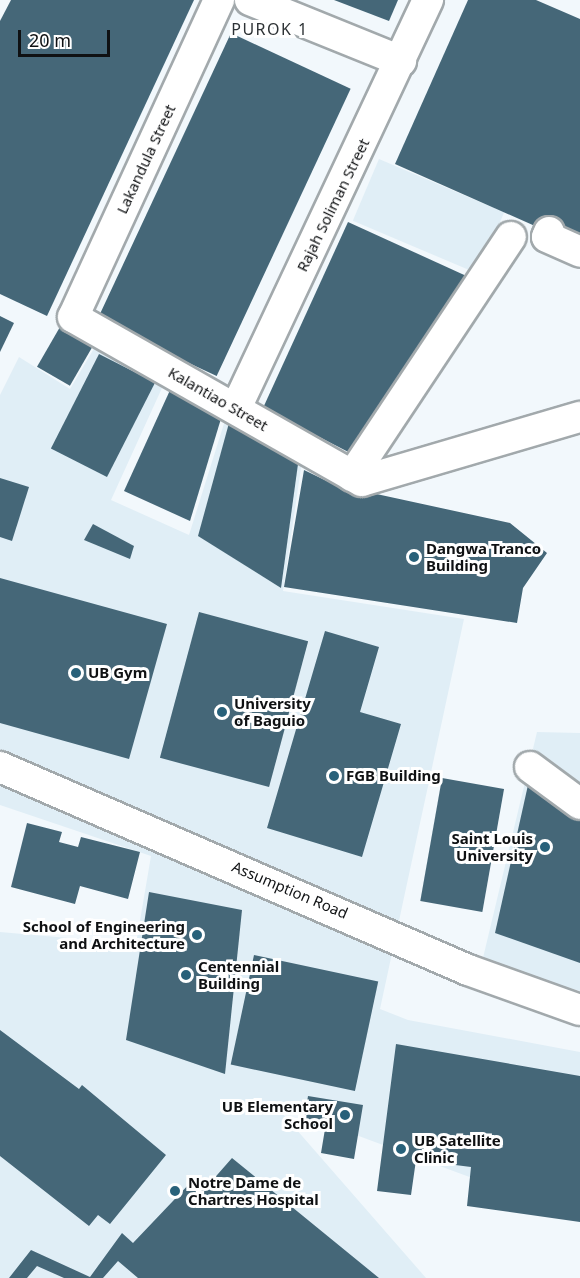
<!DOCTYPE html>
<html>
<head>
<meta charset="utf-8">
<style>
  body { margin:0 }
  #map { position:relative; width:580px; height:1278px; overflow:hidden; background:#f2f8fc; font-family:"Noto Sans",sans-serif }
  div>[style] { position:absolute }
  .built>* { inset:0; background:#e0eef6; transform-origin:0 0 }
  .building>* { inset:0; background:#456778; transform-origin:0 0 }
  .roads { filter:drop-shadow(2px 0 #a2a9ac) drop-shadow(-2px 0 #a2a9ac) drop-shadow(0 2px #a2a9ac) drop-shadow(0 -2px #a2a9ac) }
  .minor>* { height:30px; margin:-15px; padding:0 15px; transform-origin:15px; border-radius:15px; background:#fff }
  .dots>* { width:16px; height:16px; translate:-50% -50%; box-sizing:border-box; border:3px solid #fff; border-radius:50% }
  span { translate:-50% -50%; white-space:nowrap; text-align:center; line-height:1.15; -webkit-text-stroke:6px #fff; paint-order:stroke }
  .street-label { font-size:15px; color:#0f1113 }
  .poi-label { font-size:15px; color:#0f1113; font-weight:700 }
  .left { translate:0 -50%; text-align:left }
  .right { translate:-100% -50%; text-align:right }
  .neighbourhood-label { font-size:16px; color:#2d3235; letter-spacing:1.5px }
  .scale { position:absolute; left:18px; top:30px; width:92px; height:27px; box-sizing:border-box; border:3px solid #0f1113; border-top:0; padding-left:8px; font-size:18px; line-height:21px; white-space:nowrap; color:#0f1113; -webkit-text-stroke:4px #fff; paint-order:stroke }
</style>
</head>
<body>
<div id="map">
  <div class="built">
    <div style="left:379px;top:159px;width:136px;height:67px;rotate:23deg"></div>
    <div style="clip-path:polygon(99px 340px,167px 377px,111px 500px,189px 535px,227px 414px,302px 461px,283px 591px,464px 619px,380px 1009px,408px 1020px,580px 1052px,580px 1218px,275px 1105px,426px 1278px,0 1278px,0 932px,136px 944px,151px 856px,0 805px,0 395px,19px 357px,70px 389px)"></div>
    <div style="clip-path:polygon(537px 732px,580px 733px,580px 991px,482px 962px)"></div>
  </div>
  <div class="building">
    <div style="clip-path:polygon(11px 0,194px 0,47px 316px,0 294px,0 21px)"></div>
    <div style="clip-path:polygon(334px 0,398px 0,389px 21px)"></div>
    <div style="clip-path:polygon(468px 0,536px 0,580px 19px,580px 246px,395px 164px)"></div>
    <div style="left:231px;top:33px;width:132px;height:317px;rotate:25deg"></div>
    <div style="clip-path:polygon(348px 222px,473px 279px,360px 458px,263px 408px)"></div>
    <div style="clip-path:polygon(0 316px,14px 323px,0 352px)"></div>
    <div style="left:64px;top:320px;width:38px;height:54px;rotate:30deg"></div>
    <div style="left:99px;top:354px;width:63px;height:106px;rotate:27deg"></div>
    <div style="clip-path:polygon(171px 388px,223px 412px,190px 521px,124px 491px)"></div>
    <div style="clip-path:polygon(229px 423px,298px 464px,281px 588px,198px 536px)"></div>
    <div style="clip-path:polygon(304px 470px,335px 485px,510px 523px,547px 553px,523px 588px,517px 623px,284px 587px)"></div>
    <div style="clip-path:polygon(0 478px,29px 487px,12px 541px,0 537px)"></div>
    <div style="clip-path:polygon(93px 524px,134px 546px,130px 559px,84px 540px)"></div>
    <div style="clip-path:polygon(0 578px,167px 624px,129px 759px,0 723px)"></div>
    <div style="left:199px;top:612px;width:113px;height:151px;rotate:15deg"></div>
    <div style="clip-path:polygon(325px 631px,379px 647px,360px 712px,401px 724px,362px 857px,267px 828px)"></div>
    <div style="clip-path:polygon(530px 776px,580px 814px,580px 963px,495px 933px)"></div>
    <div style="left:442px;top:778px;width:63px;height:125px;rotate:10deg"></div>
    <div style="clip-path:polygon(27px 823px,62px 832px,59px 842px,78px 847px,81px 837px,140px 852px,128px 899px,80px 886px,75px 904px,11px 887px)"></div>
    <div style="clip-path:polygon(149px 892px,242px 910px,225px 1074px,126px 1040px)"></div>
    <div style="left:254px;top:955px;width:127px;height:112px;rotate:12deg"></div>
    <div style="clip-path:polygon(0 1030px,79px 1089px,82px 1085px,166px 1155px,110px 1224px,98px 1215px,89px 1226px,0 1156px)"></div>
    <div style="clip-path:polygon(396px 1044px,580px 1076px,580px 1222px,467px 1206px,471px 1167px,416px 1160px,411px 1195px,377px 1191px)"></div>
    <div style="clip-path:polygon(308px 1096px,363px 1105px,354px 1159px,321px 1153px,325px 1129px,303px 1126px)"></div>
    <div style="clip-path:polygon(232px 1158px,379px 1278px,138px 1278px,118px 1261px,103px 1278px,64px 1278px,37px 1266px,27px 1278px,9px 1278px,31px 1250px,90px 1277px,122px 1233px,133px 1243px,192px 1181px,203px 1191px)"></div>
  </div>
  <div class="roads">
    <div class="minor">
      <div style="left:219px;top:0;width:349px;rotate:114.7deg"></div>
      <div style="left:73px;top:317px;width:332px;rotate:29.6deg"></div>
      <div style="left:362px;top:481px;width:227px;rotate:-16.4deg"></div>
      <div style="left:250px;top:0;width:163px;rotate:22deg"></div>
      <div style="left:549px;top:232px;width:5px;rotate:112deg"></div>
      <div style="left:547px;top:237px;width:36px;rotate:24deg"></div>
      <div style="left:236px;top:408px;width:451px;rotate:-64.8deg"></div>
      <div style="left:352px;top:476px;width:287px;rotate:-56.4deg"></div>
      <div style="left:0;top:767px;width:510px;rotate:23.45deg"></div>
      <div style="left:468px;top:970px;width:119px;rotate:19.7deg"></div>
      <div style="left:530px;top:767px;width:62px;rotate:36.5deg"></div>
    </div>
  </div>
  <div class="dots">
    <div style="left:414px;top:557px;background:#28617a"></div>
    <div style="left:76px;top:673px;background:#28617a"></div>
    <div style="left:222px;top:712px;background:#28617a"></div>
    <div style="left:334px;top:776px;background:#28617a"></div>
    <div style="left:545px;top:847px;background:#28617a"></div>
    <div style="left:197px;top:935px;background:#28617a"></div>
    <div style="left:186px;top:975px;background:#28617a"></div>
    <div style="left:345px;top:1115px;background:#28617a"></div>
    <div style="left:401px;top:1149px;background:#28617a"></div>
    <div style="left:175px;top:1191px;background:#28617a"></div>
  </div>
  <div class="street-label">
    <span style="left:146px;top:159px;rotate:-65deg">Lakandula Street</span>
    <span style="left:333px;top:205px;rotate:-64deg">Rajah Soliman Street</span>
    <span style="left:218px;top:399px;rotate:30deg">Kalantiao Street</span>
    <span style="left:290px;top:890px;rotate:23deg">Assumption Road</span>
  </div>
  <div class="poi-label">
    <span class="left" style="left:426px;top:557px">Dangwa Tranco<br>Building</span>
    <span class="left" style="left:88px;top:673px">UB Gym</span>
    <span class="left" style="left:234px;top:712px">University<br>of Baguio</span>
    <span class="left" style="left:346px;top:776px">FGB Building</span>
    <span class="right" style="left:533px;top:847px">Saint Louis<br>University</span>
    <span class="right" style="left:185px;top:935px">School of Engineering<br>and Architecture</span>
    <span class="left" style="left:198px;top:975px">Centennial<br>Building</span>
    <span class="right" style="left:333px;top:1115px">UB Elementary<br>School</span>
    <span class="left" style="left:414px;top:1149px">UB Satellite<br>Clinic</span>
    <span class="left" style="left:188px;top:1191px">Notre Dame de<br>Chartres Hospital</span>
  </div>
  <div class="neighbourhood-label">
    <span style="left:270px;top:29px">PUROK 1</span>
  </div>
  <div class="scale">20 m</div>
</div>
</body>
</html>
